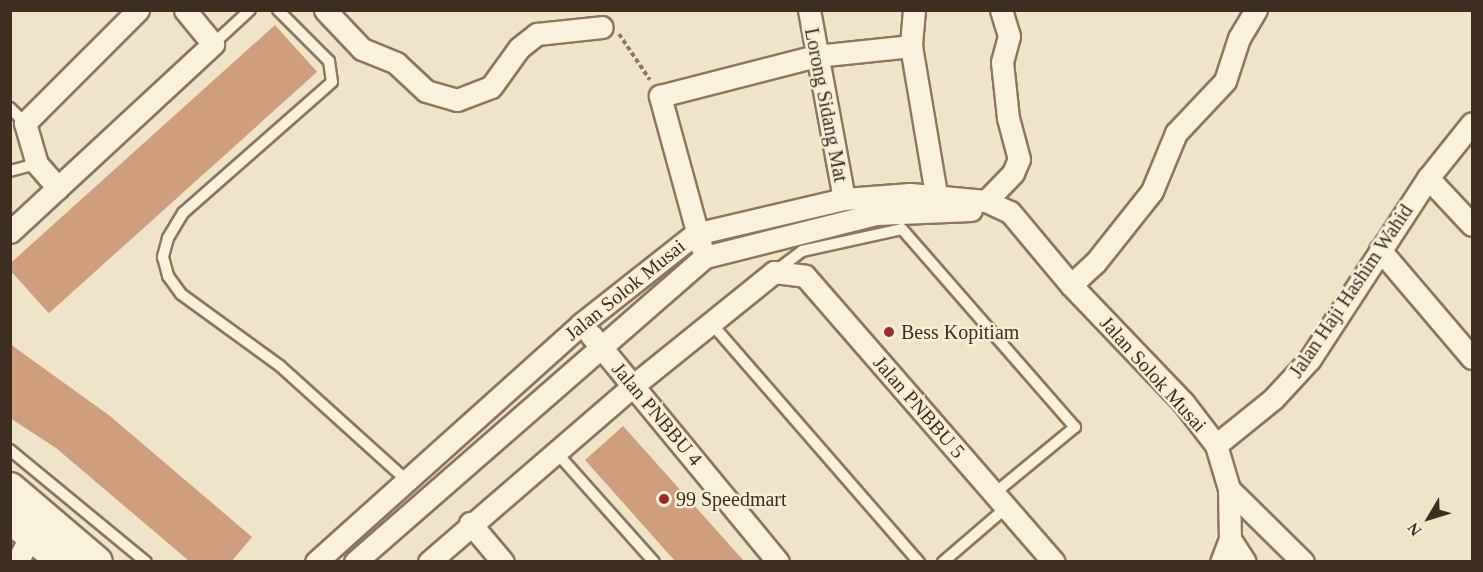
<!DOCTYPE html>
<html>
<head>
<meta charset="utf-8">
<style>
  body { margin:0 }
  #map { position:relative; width:1483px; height:572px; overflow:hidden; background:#f0e4c8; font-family:"Times New Roman",serif }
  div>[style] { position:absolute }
  .building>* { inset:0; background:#cf9f7d; transform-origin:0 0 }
  .path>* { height:4px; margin-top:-2px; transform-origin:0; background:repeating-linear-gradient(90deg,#8d765c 0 4.5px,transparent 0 7.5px) }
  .roads { filter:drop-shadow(2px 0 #8d765c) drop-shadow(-2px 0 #8d765c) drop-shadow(0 2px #8d765c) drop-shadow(0 -2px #8d765c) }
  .lane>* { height:10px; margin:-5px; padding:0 5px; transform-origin:5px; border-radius:5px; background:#faf1dc }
  .street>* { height:21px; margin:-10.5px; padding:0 10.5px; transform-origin:10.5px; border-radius:10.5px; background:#faf1dc }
  .secondary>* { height:30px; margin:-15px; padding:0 15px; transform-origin:15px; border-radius:15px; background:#faf1dc }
  .dots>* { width:16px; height:16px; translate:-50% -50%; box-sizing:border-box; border:3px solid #f7eed8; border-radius:50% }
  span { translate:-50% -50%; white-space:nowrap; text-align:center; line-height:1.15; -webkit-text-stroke:5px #f7eed8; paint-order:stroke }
  .street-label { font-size:20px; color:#3d2e20 }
  .poi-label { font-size:20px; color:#3d2e20 }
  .left { translate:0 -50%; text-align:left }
  .frame { position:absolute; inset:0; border:12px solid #3d2e20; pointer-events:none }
  .north { position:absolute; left:1399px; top:488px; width:60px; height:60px; -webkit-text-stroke:4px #f7eed8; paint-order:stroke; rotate:232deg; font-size:16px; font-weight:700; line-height:24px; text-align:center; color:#3d2e20 }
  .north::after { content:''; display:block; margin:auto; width:21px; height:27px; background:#3d2e20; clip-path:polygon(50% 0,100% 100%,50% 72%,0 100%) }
</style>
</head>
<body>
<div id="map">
  <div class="building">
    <div style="left:275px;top:25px;width:63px;height:361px;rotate:48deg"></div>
    <div style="clip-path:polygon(10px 344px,110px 416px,252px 537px,232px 561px,189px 561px,56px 448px,10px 418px)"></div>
    <div style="clip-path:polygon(623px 426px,744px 561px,675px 561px,585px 460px)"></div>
  </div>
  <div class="path">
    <div style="left:619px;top:34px;width:55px;rotate:56deg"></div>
  </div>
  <div class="roads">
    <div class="lane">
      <div style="left:278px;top:10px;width:72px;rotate:45deg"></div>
      <div style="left:329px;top:61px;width:21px;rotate:82deg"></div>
      <div style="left:332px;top:82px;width:198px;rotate:138.7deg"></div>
      <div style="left:183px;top:213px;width:29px;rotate:121deg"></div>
      <div style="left:168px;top:238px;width:20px;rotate:105deg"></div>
      <div style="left:163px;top:257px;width:20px;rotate:75deg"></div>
      <div style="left:168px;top:276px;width:22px;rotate:54deg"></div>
      <div style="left:181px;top:294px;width:122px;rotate:36deg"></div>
      <div style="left:280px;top:366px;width:167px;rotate:42.1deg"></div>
      <div style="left:213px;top:44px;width:50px;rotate:-42.6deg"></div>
      <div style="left:10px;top:108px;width:21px;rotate:45deg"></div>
      <div style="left:10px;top:171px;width:28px;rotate:-15deg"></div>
      <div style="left:777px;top:270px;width:31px;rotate:-37deg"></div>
      <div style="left:802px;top:251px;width:102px;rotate:-12.4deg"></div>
      <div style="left:902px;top:229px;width:263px;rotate:48.9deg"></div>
      <div style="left:1075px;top:427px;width:104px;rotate:140.5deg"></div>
      <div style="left:711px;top:323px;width:317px;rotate:49deg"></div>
      <div style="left:10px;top:450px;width:176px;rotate:39.5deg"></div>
      <div style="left:556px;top:452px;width:147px;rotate:48.3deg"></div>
      <div style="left:943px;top:562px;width:84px;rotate:-40.7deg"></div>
    </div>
    <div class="street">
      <div style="left:325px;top:10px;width:54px;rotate:46.5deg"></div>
      <div style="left:362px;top:49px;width:37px;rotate:22deg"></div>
      <div style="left:396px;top:63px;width:41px;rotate:43deg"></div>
      <div style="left:426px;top:91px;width:32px;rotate:16deg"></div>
      <div style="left:457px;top:100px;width:36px;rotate:-21deg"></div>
      <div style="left:491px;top:87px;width:48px;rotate:-54.3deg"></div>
      <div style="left:519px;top:48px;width:23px;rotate:-38deg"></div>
      <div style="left:537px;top:34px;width:65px;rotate:-6.1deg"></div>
      <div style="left:809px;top:10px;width:192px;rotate:79.5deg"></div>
      <div style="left:914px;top:10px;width:36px;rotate:95deg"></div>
      <div style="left:911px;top:46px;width:150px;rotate:80.4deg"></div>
      <div style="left:1428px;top:178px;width:64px;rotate:46.9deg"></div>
      <div style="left:58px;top:188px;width:32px;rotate:-131deg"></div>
      <div style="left:37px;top:164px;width:43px;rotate:-106.3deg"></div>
      <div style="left:25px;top:123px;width:160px;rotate:-45deg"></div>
      <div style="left:986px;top:201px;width:39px;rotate:-46deg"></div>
      <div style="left:1013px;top:173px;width:15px;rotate:-67deg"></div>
      <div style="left:1019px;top:159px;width:42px;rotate:-105deg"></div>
      <div style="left:1008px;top:118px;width:56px;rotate:-96.1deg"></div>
      <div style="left:1002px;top:62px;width:27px;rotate:-75deg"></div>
      <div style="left:1009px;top:36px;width:27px;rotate:-107deg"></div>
      <div style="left:10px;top:232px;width:277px;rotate:-42.8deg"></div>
      <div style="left:213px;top:44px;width:44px;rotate:-129.5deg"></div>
      <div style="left:701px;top:246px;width:156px;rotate:-105.3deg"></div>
      <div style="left:660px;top:96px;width:161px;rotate:-14.4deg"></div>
      <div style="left:816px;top:56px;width:96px;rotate:-6deg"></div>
      <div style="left:1380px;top:250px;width:142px;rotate:49.6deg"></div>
      <div style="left:1071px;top:285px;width:33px;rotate:-43deg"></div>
      <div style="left:1095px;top:263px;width:92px;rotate:-51.6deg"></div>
      <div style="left:1152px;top:191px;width:63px;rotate:-67.5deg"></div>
      <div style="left:1176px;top:133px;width:71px;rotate:-46.7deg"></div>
      <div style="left:1225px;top:81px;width:45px;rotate:-72deg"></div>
      <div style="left:1239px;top:38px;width:33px;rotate:-59deg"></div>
      <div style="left:591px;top:335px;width:294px;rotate:50.5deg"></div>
      <div style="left:1216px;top:445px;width:73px;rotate:-38.9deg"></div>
      <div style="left:1273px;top:399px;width:54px;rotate:-47.2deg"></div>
      <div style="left:1310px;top:359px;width:216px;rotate:-56.9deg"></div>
      <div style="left:1428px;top:178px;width:70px;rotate:-51.3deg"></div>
      <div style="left:1229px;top:489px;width:104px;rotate:44.6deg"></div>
      <div style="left:470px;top:523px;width:51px;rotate:49.8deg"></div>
      <div style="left:1230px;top:539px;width:27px;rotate:57deg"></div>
      <div style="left:17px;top:562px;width:30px;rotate:-62deg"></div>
      <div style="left:316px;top:562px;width:356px;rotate:-41.9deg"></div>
      <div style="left:581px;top:324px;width:145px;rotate:-38.3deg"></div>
      <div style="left:695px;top:234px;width:153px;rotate:-13.2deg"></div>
      <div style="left:844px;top:199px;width:66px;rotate:-4.3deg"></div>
      <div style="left:910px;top:194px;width:76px;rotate:5.3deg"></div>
      <div style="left:986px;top:201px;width:26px;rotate:25deg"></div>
      <div style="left:1010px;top:212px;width:95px;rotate:50.1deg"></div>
      <div style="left:1071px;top:285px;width:162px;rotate:46.3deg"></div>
      <div style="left:1183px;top:402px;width:54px;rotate:52.5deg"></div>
      <div style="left:1216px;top:445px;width:46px;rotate:73.5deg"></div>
      <div style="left:1229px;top:489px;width:50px;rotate:88.9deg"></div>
      <div style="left:1230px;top:539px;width:25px;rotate:111deg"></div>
      <div style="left:355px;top:562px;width:464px;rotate:-41.1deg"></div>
      <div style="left:705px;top:257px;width:176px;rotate:-14.1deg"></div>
      <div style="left:876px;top:214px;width:95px;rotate:-2.4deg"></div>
      <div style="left:429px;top:562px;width:271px;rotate:-40.8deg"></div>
      <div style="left:634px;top:385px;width:180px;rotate:-38.9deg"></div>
      <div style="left:774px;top:272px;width:31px;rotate:7deg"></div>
      <div style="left:805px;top:276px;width:379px;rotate:49deg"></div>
    </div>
    <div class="secondary">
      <div style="left:10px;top:488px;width:114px;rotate:40.4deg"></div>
      <div style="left:10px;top:518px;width:69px;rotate:39.7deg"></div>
    </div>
  </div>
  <div class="dots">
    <div style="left:889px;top:332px;background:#9e2a2b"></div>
    <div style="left:664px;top:499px;background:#9e2a2b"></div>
  </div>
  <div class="street-label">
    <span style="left:826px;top:105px;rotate:79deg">Lorong Sidang Mat</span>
    <span style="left:625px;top:290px;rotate:-39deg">Jalan Solok Musai</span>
    <span style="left:1351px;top:291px;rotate:-56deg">Jalan Haji Hashim Wahid</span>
    <span style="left:1153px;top:374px;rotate:48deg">Jalan Solok Musai</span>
    <span style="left:919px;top:407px;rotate:49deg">Jalan PNBBU 5</span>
    <span style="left:657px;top:414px;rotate:50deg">Jalan PNBBU 4</span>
  </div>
  <div class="poi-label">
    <span class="left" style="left:901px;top:332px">Bess Kopitiam</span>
    <span class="left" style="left:676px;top:499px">99 Speedmart</span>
  </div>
  <div class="frame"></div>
  <div class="north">N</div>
</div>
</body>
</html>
